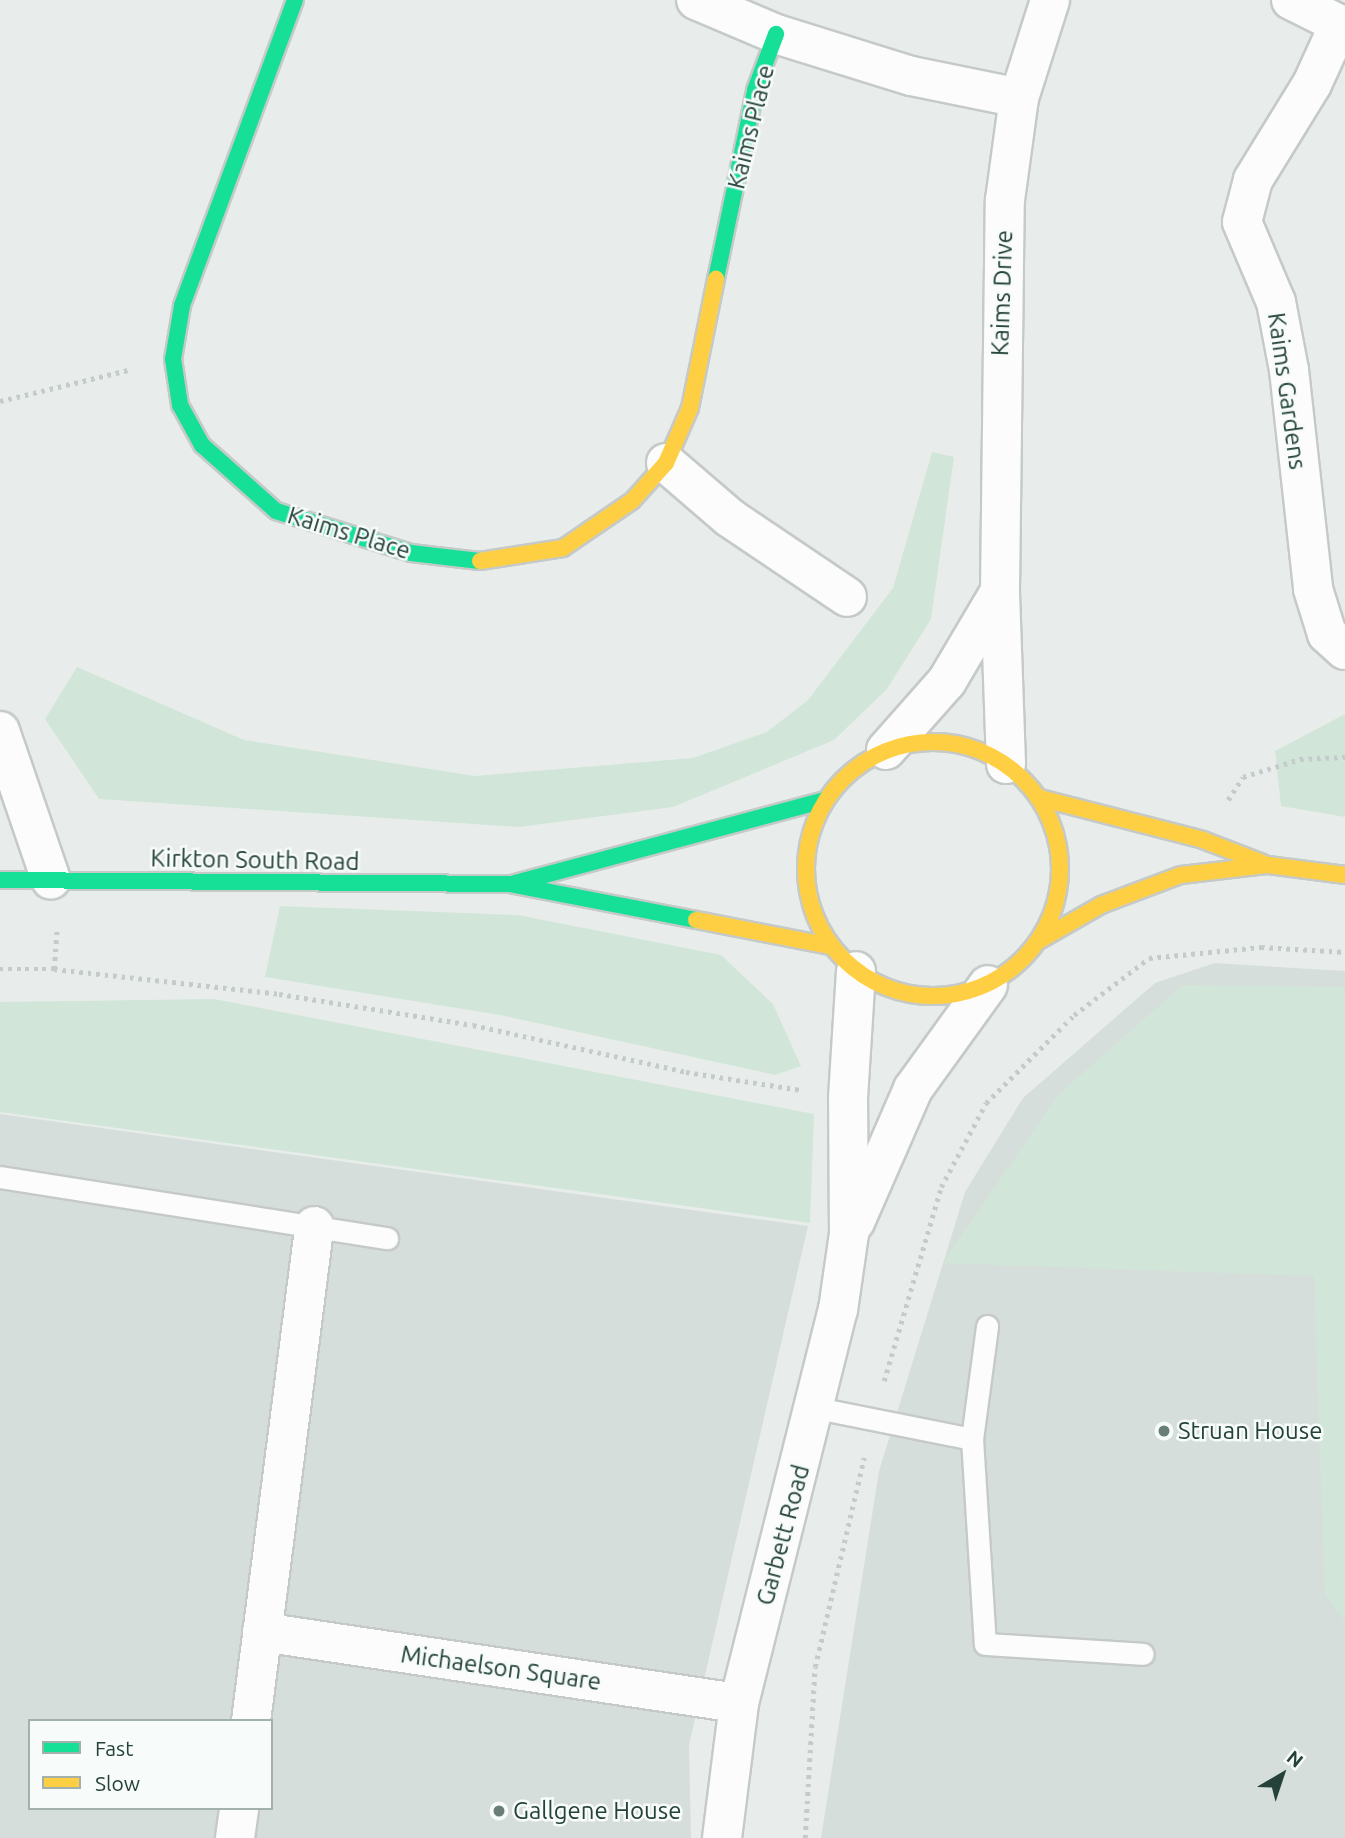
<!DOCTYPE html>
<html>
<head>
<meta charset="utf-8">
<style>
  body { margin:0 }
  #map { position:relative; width:1345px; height:1838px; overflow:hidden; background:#e8edeb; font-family:Ubuntu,sans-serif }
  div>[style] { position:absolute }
  .built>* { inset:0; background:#d6dedb }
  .green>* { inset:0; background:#d1e6d8 }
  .path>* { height:4.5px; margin-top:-2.25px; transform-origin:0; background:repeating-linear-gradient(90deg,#c3ccca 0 3.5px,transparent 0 8.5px) }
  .roads { filter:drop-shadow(2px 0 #c5cac8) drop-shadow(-2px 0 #c5cac8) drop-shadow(0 2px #c5cac8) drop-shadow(0 -2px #c5cac8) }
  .lane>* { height:21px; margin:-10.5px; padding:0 10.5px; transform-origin:10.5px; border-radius:10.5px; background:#fcfcfc }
  .street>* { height:38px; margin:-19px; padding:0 19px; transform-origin:19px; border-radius:19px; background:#fcfcfc }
  .fast>* { height:16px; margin:-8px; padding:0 8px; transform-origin:8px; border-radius:8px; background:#16e098 }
  .slow>* { height:16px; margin:-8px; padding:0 8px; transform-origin:8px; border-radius:8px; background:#ffcf43 }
  .slow>.ring { margin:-8px; padding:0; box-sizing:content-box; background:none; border:16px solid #ffcf43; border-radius:50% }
  .dots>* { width:19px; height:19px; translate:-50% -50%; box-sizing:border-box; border:4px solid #f7fbf9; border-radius:50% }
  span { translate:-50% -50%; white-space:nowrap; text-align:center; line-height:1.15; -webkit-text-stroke:5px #f7fbf9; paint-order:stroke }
  .street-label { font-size:24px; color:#24423a }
  .poi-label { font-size:24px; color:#24423a }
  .left { translate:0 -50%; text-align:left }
  .legend { position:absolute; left:28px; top:1719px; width:245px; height:91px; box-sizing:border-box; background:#f7fbf9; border:2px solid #a3b1ad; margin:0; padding:9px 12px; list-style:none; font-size:21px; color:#24423a }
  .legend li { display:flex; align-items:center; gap:14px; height:35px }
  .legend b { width:35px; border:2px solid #a3b1ad }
  .north { position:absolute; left:1247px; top:1740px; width:70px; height:70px; -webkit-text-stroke:5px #f7fbf9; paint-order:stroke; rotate:39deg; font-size:19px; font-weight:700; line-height:28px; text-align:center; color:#24423a }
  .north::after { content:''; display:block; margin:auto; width:24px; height:32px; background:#24423a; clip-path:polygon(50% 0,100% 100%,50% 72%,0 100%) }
</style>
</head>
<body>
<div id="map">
  <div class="built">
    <div style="clip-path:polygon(1215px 963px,1345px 971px,1345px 1838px,821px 1838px,879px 1471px,965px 1192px,1023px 1098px,1155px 983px)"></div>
    <div style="clip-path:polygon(evenodd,0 1114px,808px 1226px,689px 1745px,691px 1838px,0 1838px,0 1114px,30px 1721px,271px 1721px,271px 1808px,30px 1808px,30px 1721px)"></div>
  </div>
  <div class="green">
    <div style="clip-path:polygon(932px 452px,954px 457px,931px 619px,887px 689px,834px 740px,673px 807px,519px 827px,99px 799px,45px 719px,77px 667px,244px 740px,475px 776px,693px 758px,767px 732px,808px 700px,893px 588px)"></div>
    <div style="clip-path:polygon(1345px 714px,1345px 817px,1281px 806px,1275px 751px)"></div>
    <div style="clip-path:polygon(280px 906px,518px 915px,721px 955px,773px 1004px,801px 1066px,775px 1075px,500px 1015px,265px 977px)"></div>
    <div style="clip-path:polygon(1183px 985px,1345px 987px,1345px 1621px,1325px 1594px,1314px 1276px,943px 1263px,1058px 1095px)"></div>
    <div style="clip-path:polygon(214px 999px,814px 1114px,810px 1223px,0 1112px,0 1002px)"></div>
  </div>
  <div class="path">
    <div style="left:0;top:401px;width:132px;rotate:-13.6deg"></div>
    <div style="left:1228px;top:800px;width:27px;rotate:-57deg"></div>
    <div style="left:1243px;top:777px;width:60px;rotate:-17.5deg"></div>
    <div style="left:1300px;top:759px;width:45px;rotate:-2.5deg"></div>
    <div style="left:0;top:969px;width:54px"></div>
    <div style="left:54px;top:969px;width:226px;rotate:6.3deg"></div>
    <div style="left:279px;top:994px;width:196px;rotate:9.1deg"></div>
    <div style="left:473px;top:1025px;width:218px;rotate:12.4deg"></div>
    <div style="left:686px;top:1072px;width:116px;rotate:8.9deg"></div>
    <div style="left:54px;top:969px;width:41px;rotate:-85.8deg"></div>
    <div style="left:884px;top:1381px;width:202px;rotate:-73.6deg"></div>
    <div style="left:941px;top:1187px;width:95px;rotate:-61.8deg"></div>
    <div style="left:986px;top:1103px;width:124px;rotate:-45deg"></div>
    <div style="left:1074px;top:1015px;width:94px;rotate:-37.2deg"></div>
    <div style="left:1149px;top:958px;width:113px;rotate:-5.6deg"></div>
    <div style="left:1261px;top:947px;width:84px;rotate:3.4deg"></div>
    <div style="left:805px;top:1838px;width:171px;rotate:-86.7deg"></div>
    <div style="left:815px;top:1667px;width:215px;rotate:-76.8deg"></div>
  </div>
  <div class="roads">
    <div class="lane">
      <div style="left:0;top:1177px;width:392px;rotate:9deg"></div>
      <div style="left:817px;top:1408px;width:158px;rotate:11.3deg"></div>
      <div style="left:972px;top:1439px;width:205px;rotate:86.4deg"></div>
      <div style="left:985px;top:1644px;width:158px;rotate:3.6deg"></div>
      <div style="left:972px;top:1439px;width:114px;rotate:-82.4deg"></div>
    </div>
    <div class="street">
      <div style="left:696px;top:0;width:87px;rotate:23deg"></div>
      <div style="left:776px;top:34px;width:141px;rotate:17.3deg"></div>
      <div style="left:911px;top:76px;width:110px;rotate:11.5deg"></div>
      <div style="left:1291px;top:0;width:60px;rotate:26.6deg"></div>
      <div style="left:1339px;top:25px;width:65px;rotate:114.6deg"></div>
      <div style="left:1312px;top:84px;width:113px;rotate:121.6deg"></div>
      <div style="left:1253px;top:180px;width:43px;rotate:104.7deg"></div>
      <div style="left:1242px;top:222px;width:87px;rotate:67deg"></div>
      <div style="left:1276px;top:302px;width:69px;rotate:79.2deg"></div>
      <div style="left:1289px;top:370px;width:220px;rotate:83.7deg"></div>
      <div style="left:1313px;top:589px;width:47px;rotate:72.7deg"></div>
      <div style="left:1327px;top:634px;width:24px;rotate:42deg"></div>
      <div style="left:666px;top:463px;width:84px;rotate:40.7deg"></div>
      <div style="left:730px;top:518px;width:141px;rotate:34deg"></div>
      <div style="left:0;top:731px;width:157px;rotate:71.1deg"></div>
      <div style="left:886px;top:750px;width:92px;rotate:-48.5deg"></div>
      <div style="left:947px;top:681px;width:102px;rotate:-59.4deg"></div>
      <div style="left:1006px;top:764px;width:173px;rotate:-92deg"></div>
      <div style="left:1000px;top:591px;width:391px;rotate:-89.3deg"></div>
      <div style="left:1005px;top:200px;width:103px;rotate:-82.2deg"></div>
      <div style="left:1019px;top:98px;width:103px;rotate:-72.4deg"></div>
      <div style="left:855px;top:1222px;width:145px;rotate:-66.4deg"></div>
      <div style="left:913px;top:1089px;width:128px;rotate:-54.2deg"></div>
      <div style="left:262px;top:1632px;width:482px;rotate:8.5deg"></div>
      <div style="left:251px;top:1721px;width:499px;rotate:-82.7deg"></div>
      <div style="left:235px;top:1838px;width:30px;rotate:-82deg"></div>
      <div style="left:722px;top:1838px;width:136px;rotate:-82.8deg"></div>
      <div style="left:739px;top:1703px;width:405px;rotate:-75.9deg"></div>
      <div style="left:838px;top:1310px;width:77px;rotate:-81.8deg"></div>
      <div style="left:849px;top:1234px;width:136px;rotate:-90.4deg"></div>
      <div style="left:848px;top:1098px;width:127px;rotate:-86.4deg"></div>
    </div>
    <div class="fast">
      <div style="left:295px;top:0;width:326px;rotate:110.3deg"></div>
      <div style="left:182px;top:306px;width:54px;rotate:99.6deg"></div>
      <div style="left:173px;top:359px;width:47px;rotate:81.3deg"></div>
      <div style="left:180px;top:405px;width:46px;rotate:61.2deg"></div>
      <div style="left:202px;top:445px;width:99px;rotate:41.7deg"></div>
      <div style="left:276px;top:511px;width:141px;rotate:17.3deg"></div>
      <div style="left:411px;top:553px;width:69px;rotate:6.6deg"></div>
      <div style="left:716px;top:279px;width:193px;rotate:-78.3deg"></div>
      <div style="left:755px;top:90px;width:60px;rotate:-69.4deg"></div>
      <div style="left:0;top:880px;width:509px;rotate:0.45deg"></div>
      <div style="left:509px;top:884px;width:190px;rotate:10.9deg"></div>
      <div style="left:515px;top:883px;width:320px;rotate:-15deg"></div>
    </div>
    <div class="slow">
      <div style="left:480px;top:561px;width:84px;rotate:-8.9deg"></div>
      <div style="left:563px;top:548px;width:83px;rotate:-34.3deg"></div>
      <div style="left:632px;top:501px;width:51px;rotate:-48.2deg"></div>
      <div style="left:666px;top:463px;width:60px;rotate:-66.4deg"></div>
      <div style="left:690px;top:408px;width:132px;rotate:-78.6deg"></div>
      <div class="ring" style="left:806px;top:742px;width:238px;height:238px"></div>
      <div style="left:1040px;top:798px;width:168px;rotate:14.4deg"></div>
      <div style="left:1203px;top:840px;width:64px;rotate:21deg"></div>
      <div style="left:696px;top:920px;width:136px;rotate:11deg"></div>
      <div style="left:1040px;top:940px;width:70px;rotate:-29.8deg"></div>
      <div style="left:1101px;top:905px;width:85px;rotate:-20.6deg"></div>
      <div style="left:1181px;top:875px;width:88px;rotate:-6.6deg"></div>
      <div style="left:1268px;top:865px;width:78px;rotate:7.4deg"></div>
    </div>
  </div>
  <div class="dots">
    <div style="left:1164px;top:1431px;background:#697e78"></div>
    <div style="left:499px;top:1811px;background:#697e78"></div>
  </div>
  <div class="street-label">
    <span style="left:751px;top:127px;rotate:-76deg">Kaims Place</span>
    <span style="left:1002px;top:293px;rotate:-88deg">Kaims Drive</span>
    <span style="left:1287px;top:391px;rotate:82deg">Kaims Gardens</span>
    <span style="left:349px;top:533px;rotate:17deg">Kaims Place</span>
    <span style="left:255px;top:860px;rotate:1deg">Kirkton South Road</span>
    <span style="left:783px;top:1535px;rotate:-75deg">Garbett Road</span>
    <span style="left:501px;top:1668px;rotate:8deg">Michaelson Square</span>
  </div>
  <div class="poi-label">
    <span class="left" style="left:1178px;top:1431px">Struan House</span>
    <span class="left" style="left:513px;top:1811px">Gallgene House</span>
  </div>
  <ul class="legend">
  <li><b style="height:9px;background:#16e098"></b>Fast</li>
  <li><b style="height:9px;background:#ffcf43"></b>Slow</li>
  </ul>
  <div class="north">N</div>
</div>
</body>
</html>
